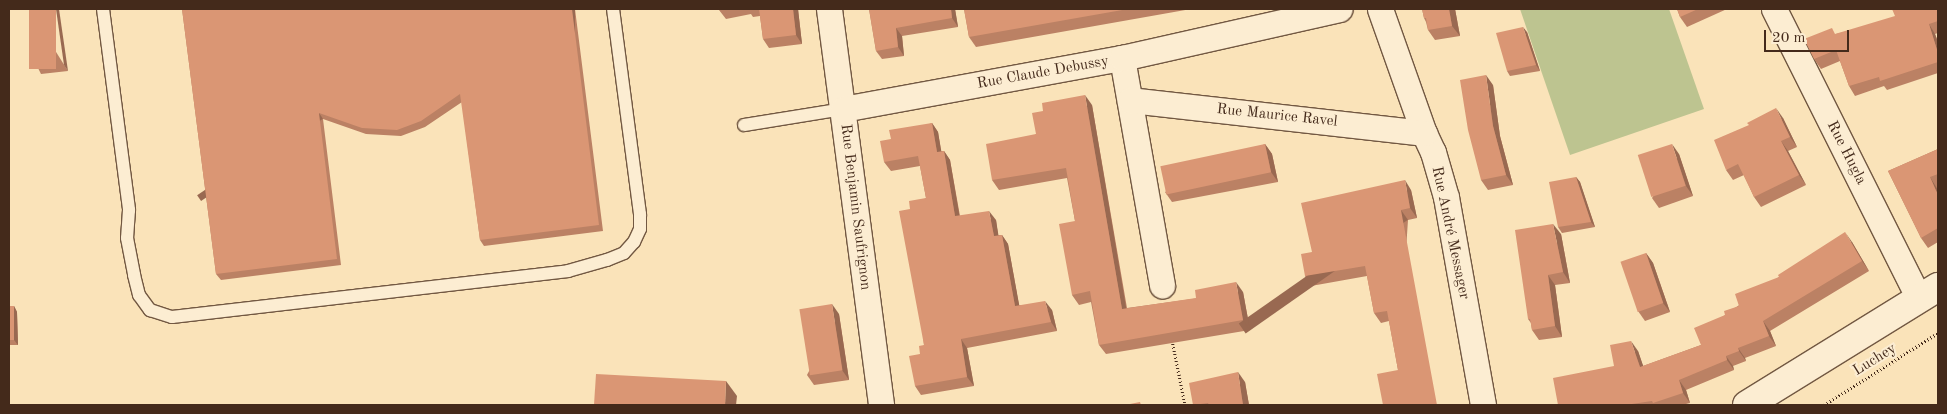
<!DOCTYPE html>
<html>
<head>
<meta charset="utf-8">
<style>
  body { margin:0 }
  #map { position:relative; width:1947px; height:414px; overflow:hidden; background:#fae3b9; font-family:"Old Standard TT",serif }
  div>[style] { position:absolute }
  .green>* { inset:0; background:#bdc490 }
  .path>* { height:3px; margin-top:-1.5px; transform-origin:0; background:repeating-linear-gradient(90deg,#442a1b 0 1px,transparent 0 3.5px) }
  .roads { filter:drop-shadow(1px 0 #725842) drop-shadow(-1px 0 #725842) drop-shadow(0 1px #725842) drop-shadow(0 -1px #725842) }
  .lane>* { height:12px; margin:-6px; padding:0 6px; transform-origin:6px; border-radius:6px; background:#fcedd2 }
  .street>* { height:25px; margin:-12.5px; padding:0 12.5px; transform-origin:12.5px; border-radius:12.5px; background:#fcedd2 }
  .secondary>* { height:28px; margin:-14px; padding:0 14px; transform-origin:14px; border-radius:14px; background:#fcedd2 }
  .wall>* { inset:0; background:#bb8164 }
  .shaded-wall>* { inset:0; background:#996951; transform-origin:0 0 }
  .building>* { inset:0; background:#da9674; transform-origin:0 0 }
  span { translate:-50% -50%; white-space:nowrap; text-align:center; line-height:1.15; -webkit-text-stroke:4px #fcedd2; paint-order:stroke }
  .street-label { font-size:15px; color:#442a1b }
  .frame { position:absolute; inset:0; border:10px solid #442a1b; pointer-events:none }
  .scale { position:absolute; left:1764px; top:30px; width:85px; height:22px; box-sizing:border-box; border:2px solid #442a1b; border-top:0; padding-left:6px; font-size:15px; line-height:18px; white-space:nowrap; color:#442a1b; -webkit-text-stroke:4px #fcedd2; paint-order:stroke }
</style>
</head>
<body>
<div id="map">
  <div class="green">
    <div style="clip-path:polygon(1520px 9px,1669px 9px,1704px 109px,1570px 155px)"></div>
  </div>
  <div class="path">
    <div style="left:1172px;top:340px;width:66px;rotate:78.7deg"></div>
    <div style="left:1824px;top:405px;width:135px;rotate:-32.3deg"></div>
  </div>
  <div class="roads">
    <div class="lane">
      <div style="left:103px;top:9px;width:203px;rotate:82.6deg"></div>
      <div style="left:129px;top:210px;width:28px;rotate:94deg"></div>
      <div style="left:127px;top:238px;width:38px;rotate:79deg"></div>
      <div style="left:134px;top:275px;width:21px;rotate:76deg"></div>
      <div style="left:139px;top:295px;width:19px;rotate:54deg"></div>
      <div style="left:150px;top:310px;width:23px;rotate:18deg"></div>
      <div style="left:172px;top:317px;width:399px;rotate:-6.6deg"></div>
      <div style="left:568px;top:271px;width:41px;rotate:-15.8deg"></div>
      <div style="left:607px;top:260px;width:18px;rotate:-22deg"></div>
      <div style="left:624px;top:253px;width:15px;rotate:-48deg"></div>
      <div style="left:634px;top:242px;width:14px;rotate:-65deg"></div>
      <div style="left:640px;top:229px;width:15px;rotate:-90deg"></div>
      <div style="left:640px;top:214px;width:207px;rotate:-97.5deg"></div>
      <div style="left:744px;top:125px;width:100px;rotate:-9.2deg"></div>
    </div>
    <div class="street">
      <div style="left:829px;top:9px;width:399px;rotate:82.5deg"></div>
      <div style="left:1380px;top:9px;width:132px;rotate:70.5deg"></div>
      <div style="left:1424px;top:133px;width:21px;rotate:65deg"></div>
      <div style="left:1433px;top:152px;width:47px;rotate:73.9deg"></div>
      <div style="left:1446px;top:197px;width:211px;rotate:79.9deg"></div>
      <div style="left:1774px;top:9px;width:323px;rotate:63.4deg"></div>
      <div style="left:1122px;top:58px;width:231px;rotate:80deg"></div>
      <div style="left:1130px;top:100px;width:296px;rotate:6.4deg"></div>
      <div style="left:843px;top:109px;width:284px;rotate:-10.4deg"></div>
      <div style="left:1122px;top:58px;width:223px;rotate:-12.7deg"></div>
    </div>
    <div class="secondary">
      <div style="left:1747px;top:405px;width:225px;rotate:-31.7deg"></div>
    </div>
  </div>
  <div class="wall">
    <div style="clip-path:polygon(29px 9px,68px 71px,41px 74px,38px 68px)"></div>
    <div style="clip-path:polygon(182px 9px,575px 9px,603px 231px,484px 246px,480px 240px,462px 102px,425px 127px,401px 136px,366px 134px,323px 119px,341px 265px,221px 280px,216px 274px)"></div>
    <div style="clip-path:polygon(719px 9px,798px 9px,802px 44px,769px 48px,763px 39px,760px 16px,753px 17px,751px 14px,726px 19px,719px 10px)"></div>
    <div style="clip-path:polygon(869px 9px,955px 9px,958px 27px,902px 36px,904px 56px,882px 59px,876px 51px)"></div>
    <div style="clip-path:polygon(964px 9px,1191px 9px,976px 47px,969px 37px)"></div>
    <div style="clip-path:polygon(1422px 9px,1455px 9px,1460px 36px,1435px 40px,1428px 30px,1426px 22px,1424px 18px)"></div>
    <div style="clip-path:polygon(1677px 9px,1727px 9px,1687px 27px,1680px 17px)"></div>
    <div style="clip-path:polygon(1938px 9px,1938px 33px,1935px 34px,1938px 42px,1938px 73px,1887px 90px,1884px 86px,1855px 96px,1849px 86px,1840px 61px,1821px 69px,1814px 59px,1836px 34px)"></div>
    <div style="clip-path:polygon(1527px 32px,1540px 71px,1510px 76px,1507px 71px)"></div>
    <div style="clip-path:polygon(1493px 85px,1500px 136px,1513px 185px,1488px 190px,1481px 180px)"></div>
    <div style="clip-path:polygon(1092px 105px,1127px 308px,1243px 292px,1250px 330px,1106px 354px,1099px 345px,1091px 302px,1079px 305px,1072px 295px,1075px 221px,1067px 178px,999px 190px,992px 180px,1036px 134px)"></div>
    <div style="clip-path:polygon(1783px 118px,1797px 147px,1788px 151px,1806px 185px,1761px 207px,1754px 197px,1744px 175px,1733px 180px,1726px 170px)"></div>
    <div style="clip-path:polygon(932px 123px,938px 132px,941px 151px,944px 151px,950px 160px,960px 216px,996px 220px,998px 235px,1002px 235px,1008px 244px,1019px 305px,1052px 310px,1057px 331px,967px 348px,974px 386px,921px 395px,915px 386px,920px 354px,924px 345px,910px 209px,926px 198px,920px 166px,891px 171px,884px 162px,891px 139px)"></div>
    <div style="clip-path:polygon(1265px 144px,1272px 154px,1278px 182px,1172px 202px,1165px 192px)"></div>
    <div style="clip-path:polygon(1938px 149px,1938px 187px,1937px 187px,1938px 190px,1938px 242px,1928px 248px,1921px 238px,1888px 171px)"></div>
    <div style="clip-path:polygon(1679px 154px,1693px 196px,1659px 208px,1652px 198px)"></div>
    <div style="clip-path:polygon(1576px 177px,1580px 182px,1595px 227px,1562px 233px,1558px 227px)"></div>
    <div style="clip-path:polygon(1411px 190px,1417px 218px,1408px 220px,1398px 370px,1389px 321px,1381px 323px,1374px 313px,1367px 276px,1311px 286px,1305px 276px,1312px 252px)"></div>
    <div style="clip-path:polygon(1561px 234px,1570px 283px,1555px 285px,1562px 337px,1539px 340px,1532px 330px,1531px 323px,1528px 319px)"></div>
    <div style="clip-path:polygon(1852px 242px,1869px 271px,1770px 331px,1776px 346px,1745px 358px,1746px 361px,1733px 366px,1734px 370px,1686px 390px,1690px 403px,1682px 405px,1558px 405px,1638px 351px,1643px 366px,1701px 345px,1725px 315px,1779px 277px)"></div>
    <div style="clip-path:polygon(1646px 253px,1653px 263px,1670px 312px,1645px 321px,1638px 311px)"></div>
    <div style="clip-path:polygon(9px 306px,14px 306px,17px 312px,18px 345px,9px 345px)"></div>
    <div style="clip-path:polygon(839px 314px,849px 380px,814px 385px,807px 375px)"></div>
    <div style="clip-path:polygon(1245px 382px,1249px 405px,1193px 405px)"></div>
  </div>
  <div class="shaded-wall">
    <div style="clip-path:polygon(56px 9px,59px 9px,68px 71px,64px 65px)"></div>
    <div style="left:572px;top:9px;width:3px;height:218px"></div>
    <div style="clip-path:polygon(793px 9px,798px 9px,802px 44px,796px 35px)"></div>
    <div style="clip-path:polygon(951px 9px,955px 9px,958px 27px,952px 18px)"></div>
    <div style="clip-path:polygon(1449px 9px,1455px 9px,1460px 36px,1452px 26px)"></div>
    <div style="clip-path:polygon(1929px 24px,1935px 34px,1938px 42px,1938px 53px)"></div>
    <div style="clip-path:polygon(1523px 27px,1527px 32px,1540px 71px,1536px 65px)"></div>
    <div style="clip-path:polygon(896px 28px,902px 36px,904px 56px,898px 47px)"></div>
    <div style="clip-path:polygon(1486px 75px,1493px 85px,1500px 136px,1513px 185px,1506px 175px,1493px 126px)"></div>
    <div style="clip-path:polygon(1085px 95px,1092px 105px,1128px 319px,1122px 309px)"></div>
    <div style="clip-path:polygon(1776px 108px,1783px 118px,1797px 147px,1790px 137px)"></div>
    <div style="left:319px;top:113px;width:7px;height:147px;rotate:56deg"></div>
    <div style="clip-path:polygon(932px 123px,938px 132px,943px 161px,937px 152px)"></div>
    <div style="clip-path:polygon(1781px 141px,1788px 151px,1806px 185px,1799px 175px)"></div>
    <div style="clip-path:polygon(1265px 144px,1272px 154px,1278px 182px,1271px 172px)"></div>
    <div style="clip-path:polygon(1672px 144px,1679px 154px,1693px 196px,1686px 186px)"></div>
    <div style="clip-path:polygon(944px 151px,950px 160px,961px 225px,955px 216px)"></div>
    <div style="clip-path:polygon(1576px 177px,1580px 182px,1595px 227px,1591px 222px)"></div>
    <div style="clip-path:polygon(1930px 177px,1938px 190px,1938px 195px)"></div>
    <div style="clip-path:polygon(1405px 180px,1411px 190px,1417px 218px,1410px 208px)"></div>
    <div style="left:1401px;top:210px;width:12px;height:198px;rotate:55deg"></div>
    <div style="clip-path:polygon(989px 211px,996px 220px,1000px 245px,994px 236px)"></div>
    <div style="clip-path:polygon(1553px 224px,1561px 234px,1570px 283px,1563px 272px)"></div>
    <div style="clip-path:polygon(1845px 232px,1852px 242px,1869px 271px,1862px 261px)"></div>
    <div style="clip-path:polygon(1002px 235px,1008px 244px,1021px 315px,1015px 306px)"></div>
    <div style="clip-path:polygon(1646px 253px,1653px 263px,1670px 312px,1663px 303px)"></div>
    <div style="clip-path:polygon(1548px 275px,1555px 285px,1562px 337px,1555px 326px)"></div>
    <div style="clip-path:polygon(1236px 282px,1243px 292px,1250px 330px,1243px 320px)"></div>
    <div style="clip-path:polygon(1045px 301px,1052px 310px,1057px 331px,1051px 322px)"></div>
    <div style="clip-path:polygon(832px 304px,839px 314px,849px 380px,842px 370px)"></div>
    <div style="clip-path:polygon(14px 306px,17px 312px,18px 345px,14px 340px)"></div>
    <div style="clip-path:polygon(1763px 321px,1770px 331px,1776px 346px,1769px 336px)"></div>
    <div style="clip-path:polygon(961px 339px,967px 348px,974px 386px,967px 377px)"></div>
    <div style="clip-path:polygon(1631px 341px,1638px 351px,1647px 377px,1640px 367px)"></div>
    <div style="clip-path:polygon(1738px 348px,1745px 358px,1746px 361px,1739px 351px)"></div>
    <div style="clip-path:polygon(1726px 356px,1733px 366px,1734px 370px,1727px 360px)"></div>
    <div style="clip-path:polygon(1238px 372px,1245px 382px,1249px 405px,1243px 405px)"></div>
    <div style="clip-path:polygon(1679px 380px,1686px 390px,1690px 403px,1683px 393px)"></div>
    <div style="clip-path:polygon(726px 381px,737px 396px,736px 405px,725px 405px)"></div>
  </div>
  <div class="building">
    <div style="left:29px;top:9px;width:27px;height:60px"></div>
    <div style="clip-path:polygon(182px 9px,572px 9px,599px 225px,480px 240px,460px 94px,421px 121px,397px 130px,362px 128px,319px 113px,337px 259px,216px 274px)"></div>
    <div style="clip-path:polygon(759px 9px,793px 9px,796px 35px,763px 39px)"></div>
    <div style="clip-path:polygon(869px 9px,951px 9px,952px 18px,896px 28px,898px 47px,876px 51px)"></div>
    <div style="clip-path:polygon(964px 9px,1128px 9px,969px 37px)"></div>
    <div style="clip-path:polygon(1422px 9px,1449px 9px,1452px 26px,1428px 30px,1426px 18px,1424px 18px)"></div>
    <div style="clip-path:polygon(1677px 9px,1698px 9px,1680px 17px)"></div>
    <div style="clip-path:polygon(1892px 9px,1938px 9px,1938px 21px,1929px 24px,1938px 53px,1938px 62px,1880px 81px,1879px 77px,1849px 86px,1836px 50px,1814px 59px,1804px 39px,1832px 28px,1835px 34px,1895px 16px)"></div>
    <div style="clip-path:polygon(1523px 27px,1536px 65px,1507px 71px,1496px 33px)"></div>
    <div style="clip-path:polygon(1486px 75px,1493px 126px,1506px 175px,1481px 180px,1468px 130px,1460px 80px)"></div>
    <div style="clip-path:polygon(1085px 95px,1122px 309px,1196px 298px,1195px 290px,1236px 282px,1243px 320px,1099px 345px,1090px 291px,1072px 295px,1059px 224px,1075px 221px,1066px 168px,992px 180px,986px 144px,1036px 134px,1032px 113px,1043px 111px,1042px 103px)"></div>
    <div style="clip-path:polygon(1776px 108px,1790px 137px,1781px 141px,1799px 175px,1754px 197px,1738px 164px,1726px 170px,1714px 140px,1749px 125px,1747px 123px)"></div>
    <div style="clip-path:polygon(932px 123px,937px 152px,944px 151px,955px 216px,989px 211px,994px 236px,1002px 235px,1015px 306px,1045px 301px,1051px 322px,961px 339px,967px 377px,915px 386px,909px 356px,920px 354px,919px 346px,924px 345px,899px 211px,910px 209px,909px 201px,926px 198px,918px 156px,884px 162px,880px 141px,891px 139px,889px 130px)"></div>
    <div style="left:1265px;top:144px;width:29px;height:107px;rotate:78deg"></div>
    <div style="left:1672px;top:144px;width:44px;height:36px;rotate:72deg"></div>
    <div style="clip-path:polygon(1938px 149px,1938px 174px,1930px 177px,1938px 195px,1938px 228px,1921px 238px,1888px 171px)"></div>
    <div style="clip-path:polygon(1576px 177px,1591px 222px,1558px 227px,1549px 182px)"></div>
    <div style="clip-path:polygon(1405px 180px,1410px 208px,1401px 210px,1437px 405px,1383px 405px,1377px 374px,1398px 370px,1387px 311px,1374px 313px,1365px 266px,1305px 276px,1301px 254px,1312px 252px,1301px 203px)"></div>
    <div style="clip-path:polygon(1553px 224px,1563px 272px,1548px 275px,1555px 326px,1532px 330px,1530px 319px,1528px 319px,1515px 230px)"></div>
    <div style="clip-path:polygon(1845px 232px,1862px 261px,1763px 321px,1769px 336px,1738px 348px,1739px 351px,1726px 356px,1727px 360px,1679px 380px,1683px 393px,1653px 403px,1652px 401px,1625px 405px,1558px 405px,1553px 378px,1614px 366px,1610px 345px,1631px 341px,1640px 367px,1701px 345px,1694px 328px,1725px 315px,1724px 311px,1739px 306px,1735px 294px,1779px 277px,1778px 275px)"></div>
    <div style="left:1646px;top:253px;width:53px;height:27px;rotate:71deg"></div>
    <div style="left:832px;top:304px;width:67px;height:33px;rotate:81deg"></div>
    <div style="left:9px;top:306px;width:5px;height:34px"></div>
    <div style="clip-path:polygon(1238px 372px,1243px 405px,1209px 405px,1208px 403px,1193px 405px,1189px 383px)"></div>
    <div style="clip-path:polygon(596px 374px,726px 381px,725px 405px,594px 405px)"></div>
    <div style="clip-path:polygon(1140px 402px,1141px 405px,1125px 405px)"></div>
  </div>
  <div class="street-label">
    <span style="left:1043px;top:73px;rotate:-10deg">Rue Claude Debussy</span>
    <span style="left:1277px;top:116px;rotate:6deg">Rue Maurice Ravel</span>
    <span style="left:1846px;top:153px;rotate:63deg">Rue Hugla</span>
    <span style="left:855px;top:207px;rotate:83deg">Rue Benjamin Saufrignon</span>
    <span style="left:1450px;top:233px;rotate:78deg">Rue André Messager</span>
    <span style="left:1875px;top:360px;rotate:-32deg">Luchey</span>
  </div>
  <div class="frame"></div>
  <div class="scale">20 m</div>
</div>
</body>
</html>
